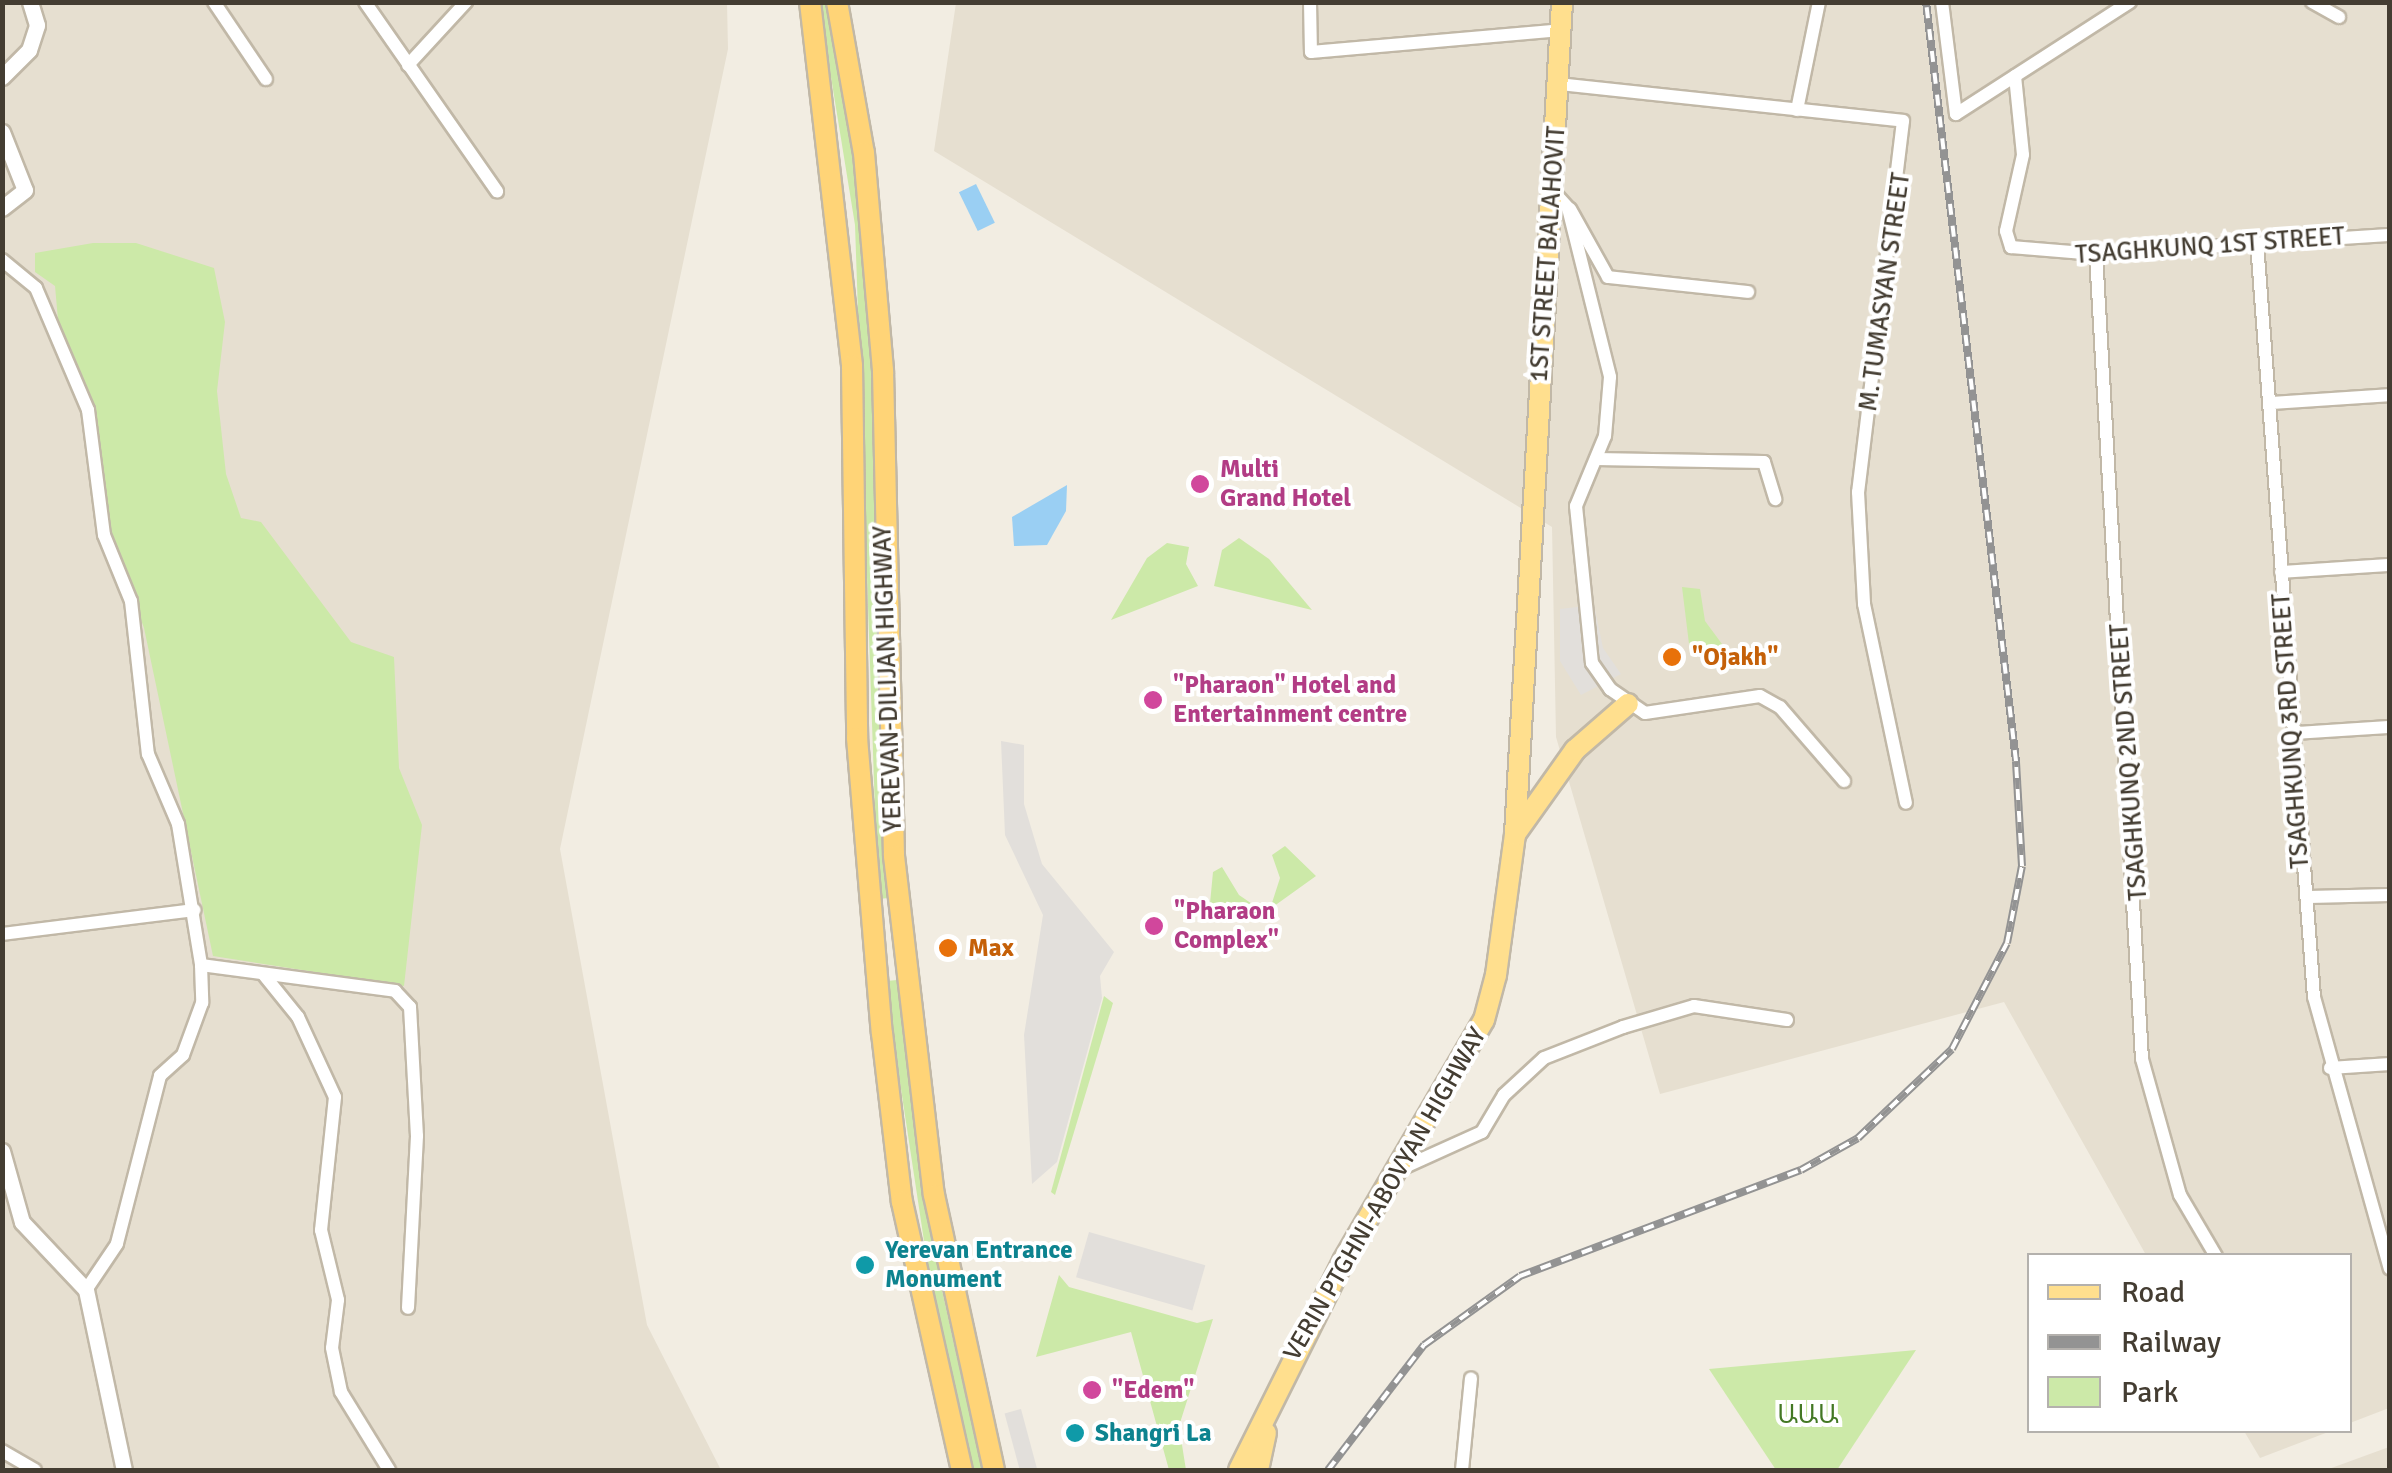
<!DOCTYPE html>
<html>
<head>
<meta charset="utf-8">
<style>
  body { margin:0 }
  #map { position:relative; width:2392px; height:1473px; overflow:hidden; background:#f2ede2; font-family:Signika,"Noto Sans Armenian",sans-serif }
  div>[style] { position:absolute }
  .residential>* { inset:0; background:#e6dfd0 }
  .green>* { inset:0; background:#cce9a8 }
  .parking>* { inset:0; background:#e2dfdb; transform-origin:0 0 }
  .water>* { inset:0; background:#9acff3; transform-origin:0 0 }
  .roads { filter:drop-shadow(2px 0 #c1b8a7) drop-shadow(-2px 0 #c1b8a7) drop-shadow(0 2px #c1b8a7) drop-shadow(0 -2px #c1b8a7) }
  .minor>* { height:12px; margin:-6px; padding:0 6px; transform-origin:6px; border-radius:6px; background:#fff }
  .tertiary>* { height:15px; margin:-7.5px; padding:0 7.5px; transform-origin:7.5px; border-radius:7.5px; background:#fff }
  .primary>* { height:20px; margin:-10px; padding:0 10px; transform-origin:10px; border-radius:10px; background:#ffdf8e }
  .trunk>* { height:20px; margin:-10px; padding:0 10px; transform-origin:10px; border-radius:10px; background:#ffd477 }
  .rail>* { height:8px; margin-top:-4px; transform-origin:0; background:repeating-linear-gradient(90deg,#fff 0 11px,#939393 0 22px); box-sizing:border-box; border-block:2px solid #939393 }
  .dots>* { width:28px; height:28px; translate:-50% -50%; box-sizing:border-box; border:5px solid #fff; border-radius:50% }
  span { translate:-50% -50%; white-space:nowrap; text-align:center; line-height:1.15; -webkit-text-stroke:8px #fff; paint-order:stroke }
  .street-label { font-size:25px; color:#443d32 }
  .hotel-label { font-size:25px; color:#b23c85; font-weight:700 }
  .left { translate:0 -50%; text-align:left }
  .food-label { font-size:25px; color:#c56008; font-weight:700 }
  .culture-label { font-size:25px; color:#0d838f; font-weight:700 }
  .park-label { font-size:25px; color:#437824 }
  .frame { position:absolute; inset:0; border:5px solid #443d32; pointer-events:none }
  .legend { position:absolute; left:2027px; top:1253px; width:325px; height:180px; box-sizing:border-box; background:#fff; border:2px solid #b4b1ad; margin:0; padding:12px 18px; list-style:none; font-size:30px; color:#443d32 }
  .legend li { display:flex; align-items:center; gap:20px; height:50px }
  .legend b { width:50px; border:2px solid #b4b1ad }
</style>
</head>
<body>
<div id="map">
  <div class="residential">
    <div style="clip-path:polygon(3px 3px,727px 3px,728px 49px,560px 849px,647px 1325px,721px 1470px,3px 1470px)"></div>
    <div style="clip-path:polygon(956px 3px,2389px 3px,2389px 1408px,2350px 1423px,2350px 1256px,2146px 1255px,2004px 1002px,1660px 1094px,1556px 737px,1552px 527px,934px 151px)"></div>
    <div style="clip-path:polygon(2244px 1431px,2331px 1431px,2260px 1458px)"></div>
    <div style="clip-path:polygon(2389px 1447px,2389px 1470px,2326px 1470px)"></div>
  </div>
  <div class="green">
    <div style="clip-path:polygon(819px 3px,828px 3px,859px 184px,872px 348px,889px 898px,878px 899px,855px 225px)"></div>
    <div style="clip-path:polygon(93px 243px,136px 243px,214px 268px,225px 322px,217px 391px,226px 474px,241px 518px,261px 522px,351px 642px,394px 657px,399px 768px,422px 825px,404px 986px,213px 956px,144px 628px,112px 541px,93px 403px,59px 331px,55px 286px,35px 272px,35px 253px)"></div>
    <div style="clip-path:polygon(1239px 538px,1269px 559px,1312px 610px,1214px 586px,1222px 550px)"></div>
    <div style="clip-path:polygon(1167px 543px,1189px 547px,1186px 564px,1198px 586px,1111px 620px,1147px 558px)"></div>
    <div style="clip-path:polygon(1682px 587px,1700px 589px,1705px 621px,1725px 648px,1690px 652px)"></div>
    <div style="clip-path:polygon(1285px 846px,1316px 876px,1270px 909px,1280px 878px,1272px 855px)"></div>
    <div style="clip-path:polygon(1222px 867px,1239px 895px,1264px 912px,1209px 914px,1213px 872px)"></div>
    <div style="clip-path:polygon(897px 980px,942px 1290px,982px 1470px,972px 1470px,931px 1287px,891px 1023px,887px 981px)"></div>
    <div style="clip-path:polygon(1104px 996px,1113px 1003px,1055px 1195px,1051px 1192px)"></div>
    <div style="clip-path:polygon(1059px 1275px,1069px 1287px,1197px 1323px,1213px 1319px,1179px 1426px,1186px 1470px,1169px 1470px,1131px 1332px,1036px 1357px)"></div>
    <div style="clip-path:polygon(1916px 1350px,1837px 1470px,1776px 1470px,1709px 1369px)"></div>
  </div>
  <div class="parking">
    <div style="clip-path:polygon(1594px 605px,1603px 648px,1621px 674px,1581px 695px,1560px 661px,1560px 609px)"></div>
    <div style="clip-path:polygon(1001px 741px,1024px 745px,1024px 804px,1042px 864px,1114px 952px,1100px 976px,1102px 998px,1057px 1162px,1032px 1184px,1024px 1035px,1043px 915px,1005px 835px)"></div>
    <div style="left:1089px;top:1232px;width:121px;height:47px;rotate:16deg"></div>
    <div style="left:1021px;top:1409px;width:63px;height:17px;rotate:75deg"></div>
  </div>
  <div class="water">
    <div style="left:976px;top:184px;width:43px;height:19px;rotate:64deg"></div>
    <div style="clip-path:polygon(1067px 485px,1066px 511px,1047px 545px,1014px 546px,1012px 517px)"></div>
  </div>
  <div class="roads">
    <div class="minor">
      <div style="left:214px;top:2px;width:93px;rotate:56deg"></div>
      <div style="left:365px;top:2px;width:231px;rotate:55.1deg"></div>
      <div style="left:1310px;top:2px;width:50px;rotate:88.9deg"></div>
      <div style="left:1311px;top:52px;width:251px;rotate:-5deg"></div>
      <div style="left:1942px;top:2px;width:113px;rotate:82.9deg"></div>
      <div style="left:1956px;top:114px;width:207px;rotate:-32.8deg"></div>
      <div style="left:2312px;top:2px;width:31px;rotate:29deg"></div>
      <div style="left:408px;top:65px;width:86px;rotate:-47.4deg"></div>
      <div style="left:2015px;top:76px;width:79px;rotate:84.2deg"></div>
      <div style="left:2023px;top:155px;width:78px;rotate:102.6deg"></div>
      <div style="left:2006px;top:231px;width:17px;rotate:73deg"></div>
      <div style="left:2011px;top:247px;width:85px;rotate:4.7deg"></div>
      <div style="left:2096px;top:254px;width:295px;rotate:-3.7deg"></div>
      <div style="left:1559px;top:84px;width:346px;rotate:6.1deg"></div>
      <div style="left:1903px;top:121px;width:374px;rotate:96.9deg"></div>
      <div style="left:1858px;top:492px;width:112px;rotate:86.9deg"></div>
      <div style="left:1864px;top:604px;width:203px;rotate:78.1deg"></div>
      <div style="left:1797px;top:110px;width:110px;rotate:-78.5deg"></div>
      <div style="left:1552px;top:190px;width:24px;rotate:48deg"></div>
      <div style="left:1568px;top:208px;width:174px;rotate:76deg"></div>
      <div style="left:1610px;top:377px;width:59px;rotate:94.8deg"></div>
      <div style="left:1605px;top:436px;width:76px;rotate:112.5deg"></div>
      <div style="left:1576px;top:506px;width:158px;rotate:84.2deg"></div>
      <div style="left:1592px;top:663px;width:32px;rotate:55deg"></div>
      <div style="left:1610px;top:689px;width:42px;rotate:34.4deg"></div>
      <div style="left:1645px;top:713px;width:116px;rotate:-8.4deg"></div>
      <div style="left:1760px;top:696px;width:23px;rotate:29deg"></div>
      <div style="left:1780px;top:707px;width:98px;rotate:49.1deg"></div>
      <div style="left:1570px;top:209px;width:78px;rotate:60.8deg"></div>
      <div style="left:1608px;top:277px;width:141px;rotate:6.1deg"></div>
      <div style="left:2257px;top:243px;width:756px;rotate:85.68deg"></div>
      <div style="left:2314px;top:997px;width:282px;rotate:74.4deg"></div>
      <div style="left:2096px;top:254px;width:806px;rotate:86.73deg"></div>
      <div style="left:2142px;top:1059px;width:141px;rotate:74.4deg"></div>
      <div style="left:2180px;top:1195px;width:71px;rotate:59.5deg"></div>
      <div style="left:2px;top:260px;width:44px;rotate:39.5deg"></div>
      <div style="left:36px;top:288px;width:133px;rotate:66.9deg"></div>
      <div style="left:88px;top:410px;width:126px;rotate:82.7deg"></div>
      <div style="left:104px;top:535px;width:71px;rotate:67.8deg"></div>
      <div style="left:131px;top:601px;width:154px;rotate:83.7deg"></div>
      <div style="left:148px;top:754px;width:76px;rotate:66.8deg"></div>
      <div style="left:178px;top:824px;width:143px;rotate:80.7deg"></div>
      <div style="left:201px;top:965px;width:38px;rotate:88deg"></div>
      <div style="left:202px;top:1003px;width:55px;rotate:110.1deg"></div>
      <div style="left:183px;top:1055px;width:31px;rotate:138deg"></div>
      <div style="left:160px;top:1076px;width:173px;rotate:104.4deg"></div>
      <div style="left:117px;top:1244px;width:55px;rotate:124deg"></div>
      <div style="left:2270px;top:403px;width:120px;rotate:-3.8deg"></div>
      <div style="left:1596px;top:459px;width:168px;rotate:1deg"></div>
      <div style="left:1764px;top:462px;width:39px;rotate:73deg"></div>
      <div style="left:2281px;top:572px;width:109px;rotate:-3.7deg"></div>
      <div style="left:2296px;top:733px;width:94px;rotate:-3.7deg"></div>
      <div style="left:2309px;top:897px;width:81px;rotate:-1.4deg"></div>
      <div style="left:2px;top:934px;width:194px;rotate:-7.1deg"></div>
      <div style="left:201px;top:965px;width:196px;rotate:7.6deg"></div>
      <div style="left:395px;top:991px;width:22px;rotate:47deg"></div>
      <div style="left:410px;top:1007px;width:129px;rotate:86.9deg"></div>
      <div style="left:417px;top:1136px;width:172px;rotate:93deg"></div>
      <div style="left:264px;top:975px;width:54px;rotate:51deg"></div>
      <div style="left:298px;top:1017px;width:88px;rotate:65.2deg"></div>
      <div style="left:335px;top:1097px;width:134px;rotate:96deg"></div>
      <div style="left:321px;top:1230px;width:72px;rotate:76.3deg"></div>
      <div style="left:338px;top:1300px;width:48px;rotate:97.1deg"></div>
      <div style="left:332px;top:1348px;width:45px;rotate:78.4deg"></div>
      <div style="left:341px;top:1392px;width:92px;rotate:58.4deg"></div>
      <div style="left:2330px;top:1068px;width:60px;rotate:-3.8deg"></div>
      <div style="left:1398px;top:1170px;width:92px;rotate:-24.3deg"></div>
      <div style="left:1482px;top:1132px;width:43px;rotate:-59.3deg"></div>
      <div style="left:1504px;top:1095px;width:54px;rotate:-42.8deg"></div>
      <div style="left:1544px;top:1058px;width:85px;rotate:-21.4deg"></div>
      <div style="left:1623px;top:1027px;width:74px;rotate:-16.5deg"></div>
      <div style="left:1694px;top:1006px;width:94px;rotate:8.6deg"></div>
      <div style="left:2px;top:1451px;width:38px;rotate:30deg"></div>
      <div style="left:1462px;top:1470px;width:92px;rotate:-84.4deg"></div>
    </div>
    <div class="tertiary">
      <div style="left:2px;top:77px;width:38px;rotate:-45deg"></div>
      <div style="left:29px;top:50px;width:26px;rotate:-72deg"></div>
      <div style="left:37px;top:25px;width:24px;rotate:-107deg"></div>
      <div style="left:2px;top:132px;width:62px;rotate:68.4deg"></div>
      <div style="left:25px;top:190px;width:29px;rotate:142deg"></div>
      <div style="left:2px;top:1151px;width:74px;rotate:74.3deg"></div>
      <div style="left:22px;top:1222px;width:93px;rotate:46.7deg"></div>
      <div style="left:86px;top:1290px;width:184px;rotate:78.1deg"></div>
    </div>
    <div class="primary">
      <div style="left:1516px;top:833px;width:102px;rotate:-54.6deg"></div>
      <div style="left:1575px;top:750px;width:70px;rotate:-41deg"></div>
      <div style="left:1239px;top:1470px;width:233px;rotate:-63.5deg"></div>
      <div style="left:1343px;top:1261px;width:279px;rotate:-59.7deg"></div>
      <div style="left:1484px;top:1020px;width:47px;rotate:-75.1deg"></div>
      <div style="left:1496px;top:975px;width:141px;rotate:-82.3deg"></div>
      <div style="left:1515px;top:835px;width:834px;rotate:-86.77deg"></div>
      <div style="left:1258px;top:1470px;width:38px;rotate:-78deg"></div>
    </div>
    <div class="trunk">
      <div style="left:810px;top:2px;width:366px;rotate:83.4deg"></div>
      <div style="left:852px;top:366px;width:372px;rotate:89.2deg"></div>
      <div style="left:857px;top:738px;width:296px;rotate:85.2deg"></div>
      <div style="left:882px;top:1033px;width:170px;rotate:83.3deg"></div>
      <div style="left:902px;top:1202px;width:275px;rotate:77.4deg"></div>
      <div style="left:837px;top:2px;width:153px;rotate:79.9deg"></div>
      <div style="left:864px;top:153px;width:219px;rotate:85deg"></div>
      <div style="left:883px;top:371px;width:485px;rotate:88.7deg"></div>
      <div style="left:894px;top:856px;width:341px;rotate:83.3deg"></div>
      <div style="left:934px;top:1195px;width:281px;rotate:77.7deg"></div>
    </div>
  </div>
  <div class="rail">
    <div style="left:1328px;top:1470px;width:158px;rotate:-52.5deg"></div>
    <div style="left:1424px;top:1345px;width:118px;rotate:-35.7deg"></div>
    <div style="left:1520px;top:1276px;width:300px;rotate:-20.7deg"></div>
    <div style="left:1801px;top:1170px;width:65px;rotate:-29.3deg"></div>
    <div style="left:1858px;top:1138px;width:129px;rotate:-43.4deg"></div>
    <div style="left:1952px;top:1049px;width:119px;rotate:-62.6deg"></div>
    <div style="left:2007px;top:943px;width:78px;rotate:-79deg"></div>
    <div style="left:2022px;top:866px;width:105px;rotate:-93.3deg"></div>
    <div style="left:2016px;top:761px;width:764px;rotate:-96.76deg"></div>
  </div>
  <div class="dots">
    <div style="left:1200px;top:484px;background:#d1479c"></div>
    <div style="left:1672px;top:657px;background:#e8710a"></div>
    <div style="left:1153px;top:700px;background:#d1479c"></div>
    <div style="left:1154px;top:926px;background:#d1479c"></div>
    <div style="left:948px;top:948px;background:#e8710a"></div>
    <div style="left:865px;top:1265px;background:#0f9aa8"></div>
    <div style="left:1092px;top:1390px;background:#d1479c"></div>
    <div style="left:1075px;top:1433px;background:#0f9aa8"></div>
  </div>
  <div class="street-label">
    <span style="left:2210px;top:246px;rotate:-4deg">TSAGHKUNQ 1ST STREET</span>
    <span style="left:1548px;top:254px;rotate:-86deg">1ST STREET BALAHOVIT</span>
    <span style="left:1885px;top:292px;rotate:-82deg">M. TUMASYAN STREET</span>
    <span style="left:888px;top:679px;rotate:-92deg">YEREVAN-DILIJAN HIGHWAY</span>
    <span style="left:2291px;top:731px;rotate:-94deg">TSAGHKUNQ 3RD STREET</span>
    <span style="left:2129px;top:762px;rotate:-94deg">TSAGHKUNQ 2ND STREET</span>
    <span style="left:1385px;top:1194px;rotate:-60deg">VERIN PTGHNI-ABOVYAN HIGHWAY</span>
  </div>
  <div class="hotel-label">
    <span class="left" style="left:1220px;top:484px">Multi<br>Grand Hotel</span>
    <span class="left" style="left:1173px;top:700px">"Pharaon" Hotel and<br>Entertainment centre</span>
    <span class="left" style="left:1174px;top:926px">"Pharaon<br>Complex"</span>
    <span class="left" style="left:1112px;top:1390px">"Edem"</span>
  </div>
  <div class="food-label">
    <span class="left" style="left:1692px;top:657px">"Ojakh"</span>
    <span class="left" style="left:968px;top:948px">Max</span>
  </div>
  <div class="culture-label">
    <span class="left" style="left:885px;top:1265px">Yerevan Entrance<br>Monument</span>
    <span class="left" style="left:1095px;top:1433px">Shangri La</span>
  </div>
  <div class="park-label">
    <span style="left:1808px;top:1415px">ԱԱԱ</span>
  </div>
  <div class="frame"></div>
  <ul class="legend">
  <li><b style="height:12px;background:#ffdf8e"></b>Road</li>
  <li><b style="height:12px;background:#939393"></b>Railway</li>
  <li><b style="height:28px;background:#cce9a8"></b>Park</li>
  </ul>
</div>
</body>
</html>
